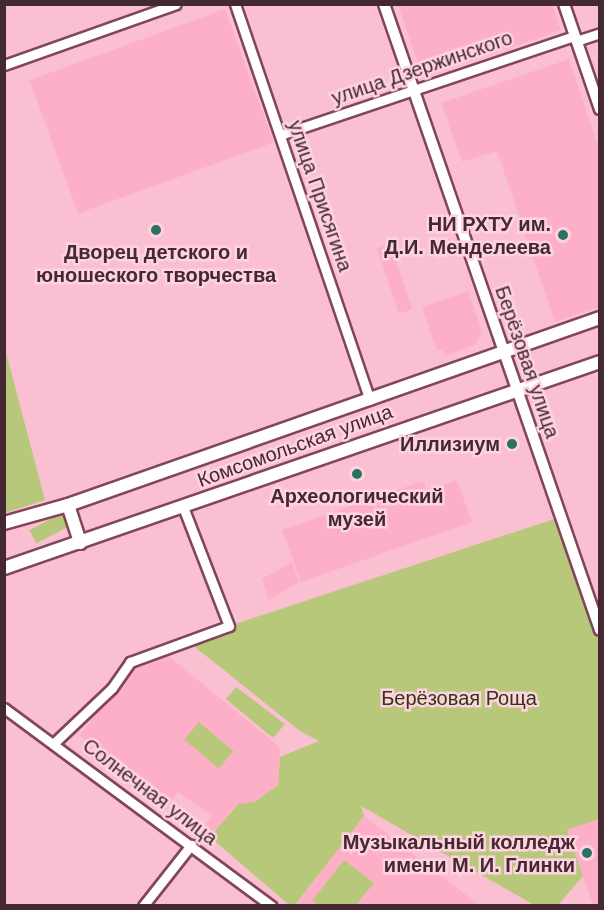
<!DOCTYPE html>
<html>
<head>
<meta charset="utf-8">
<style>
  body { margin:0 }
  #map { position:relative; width:604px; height:910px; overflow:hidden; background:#fac0d2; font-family:Helvetica,sans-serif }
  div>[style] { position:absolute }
  .built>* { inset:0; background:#fdafc8; transform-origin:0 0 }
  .green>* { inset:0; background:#b7c87a; transform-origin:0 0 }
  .roads { filter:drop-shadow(2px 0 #82465b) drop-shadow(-2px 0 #82465b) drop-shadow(0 2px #82465b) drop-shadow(0 -2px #82465b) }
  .minor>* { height:9px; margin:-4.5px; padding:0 4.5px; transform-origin:4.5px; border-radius:4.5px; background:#fff }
  .tertiary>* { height:10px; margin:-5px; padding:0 5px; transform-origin:5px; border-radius:5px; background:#fff }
  .secondary>* { height:12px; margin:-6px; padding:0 6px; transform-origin:6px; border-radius:6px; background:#fff }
  .dots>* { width:16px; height:16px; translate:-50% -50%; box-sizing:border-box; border:3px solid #fed2df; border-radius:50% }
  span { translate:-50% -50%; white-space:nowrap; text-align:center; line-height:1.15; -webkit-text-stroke:5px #fed2df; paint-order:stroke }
  .street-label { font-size:20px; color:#442932 }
  .poi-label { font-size:20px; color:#442932; font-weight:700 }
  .right { translate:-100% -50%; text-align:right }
  .park-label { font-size:20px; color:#2f3611 }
  .frame { position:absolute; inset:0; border:6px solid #442932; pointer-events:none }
</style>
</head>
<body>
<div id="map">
  <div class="built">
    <div style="clip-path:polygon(398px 5px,552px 5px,561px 30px,423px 78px)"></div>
    <div style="left:225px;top:9px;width:142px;height:208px;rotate:70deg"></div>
    <div style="clip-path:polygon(569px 59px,599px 149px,599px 307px,555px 322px,497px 151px,462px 162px,441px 103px)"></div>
    <div style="left:390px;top:244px;width:69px;height:14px;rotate:71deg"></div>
    <div style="clip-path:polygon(468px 291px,482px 331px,476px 344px,445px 356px,443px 349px,437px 351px,422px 307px)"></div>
    <div style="clip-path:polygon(457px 480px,472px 522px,301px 582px,282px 530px,423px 481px,426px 490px)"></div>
    <div style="clip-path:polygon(292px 562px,299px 582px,269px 600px,262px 579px)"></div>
    <div style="clip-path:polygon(167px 655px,280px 747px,278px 785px,255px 802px,237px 804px,210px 837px,201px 830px,212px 816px,178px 792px,169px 804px,80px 735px,135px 665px)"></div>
    <div style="clip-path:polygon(364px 816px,479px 905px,295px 906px)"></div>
    <div style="clip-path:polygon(599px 819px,599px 905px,593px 905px,567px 830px)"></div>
  </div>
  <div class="green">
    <div style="clip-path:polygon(4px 345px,45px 500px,5px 513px,4px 513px)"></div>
    <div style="left:62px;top:513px;width:15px;height:37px;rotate:62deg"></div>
    <div style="clip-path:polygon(557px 518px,599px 639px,599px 819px,567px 830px,583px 876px,558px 905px,534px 905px,361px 806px,364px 816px,295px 905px,289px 905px,210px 837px,238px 804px,255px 802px,278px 785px,280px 757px,319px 741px,300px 731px,190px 643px,229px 626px)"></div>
    <div style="clip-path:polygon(236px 687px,285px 724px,273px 738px,226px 699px)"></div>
    <div style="left:199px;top:722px;width:45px;height:23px;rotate:40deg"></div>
    <div style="clip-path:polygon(344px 860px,374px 883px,356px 905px,318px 905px,312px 901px)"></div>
  </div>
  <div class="roads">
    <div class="minor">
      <div style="left:235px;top:4px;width:418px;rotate:71.2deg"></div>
      <div style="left:576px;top:41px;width:25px;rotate:-18deg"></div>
      <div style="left:4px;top:65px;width:182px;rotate:-19.5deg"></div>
      <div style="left:280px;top:135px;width:311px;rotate:-18.6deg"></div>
      <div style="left:4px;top:708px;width:333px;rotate:36.5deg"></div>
      <div style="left:54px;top:743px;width:80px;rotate:-43.5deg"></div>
      <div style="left:112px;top:688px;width:32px;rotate:-55deg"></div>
      <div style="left:130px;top:662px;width:105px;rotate:-20deg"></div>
      <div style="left:229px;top:626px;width:128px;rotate:-111.1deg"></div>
      <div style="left:143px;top:906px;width:78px;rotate:-51.8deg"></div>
    </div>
    <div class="tertiary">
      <div style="left:384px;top:4px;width:662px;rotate:70.96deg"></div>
      <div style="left:564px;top:4px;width:111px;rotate:71.1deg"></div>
    </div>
    <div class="secondary">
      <div style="left:68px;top:505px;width:40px;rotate:72deg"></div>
      <div style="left:4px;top:523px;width:66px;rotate:-15.7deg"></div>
      <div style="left:68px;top:505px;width:564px;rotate:-19.37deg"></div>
      <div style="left:4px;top:568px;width:631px;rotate:-19.07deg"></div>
    </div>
  </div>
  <div class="dots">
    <div style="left:156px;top:230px;background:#2c7063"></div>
    <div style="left:563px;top:235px;background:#2c7063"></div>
    <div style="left:512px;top:444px;background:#2c7063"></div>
    <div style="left:357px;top:474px;background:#2c7063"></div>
    <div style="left:587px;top:853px;background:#2c7063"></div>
  </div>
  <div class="street-label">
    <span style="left:422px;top:68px;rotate:-19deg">улица Дзержинского</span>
    <span style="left:320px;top:196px;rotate:71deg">улица Присягина</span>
    <span style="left:527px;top:362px;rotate:71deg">Берёзовая улица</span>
    <span style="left:295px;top:446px;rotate:-20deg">Комсомольская улица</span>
    <span style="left:150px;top:792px;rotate:37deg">Солнечная улица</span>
  </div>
  <div class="poi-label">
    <span class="right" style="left:551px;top:236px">НИ РХТУ им.<br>Д.И. Менделеева</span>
    <span style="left:156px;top:264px">Дворец детского и<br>юношеского творчества</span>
    <span class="right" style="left:500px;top:444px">Иллизиум</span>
    <span style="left:357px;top:508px">Археологический<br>музей</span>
    <span class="right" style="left:575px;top:854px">Музыкальный колледж<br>имени М. И. Глинки</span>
  </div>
  <div class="park-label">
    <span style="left:459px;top:698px">Берёзовая Роща</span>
  </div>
  <div class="frame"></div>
</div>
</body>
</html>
